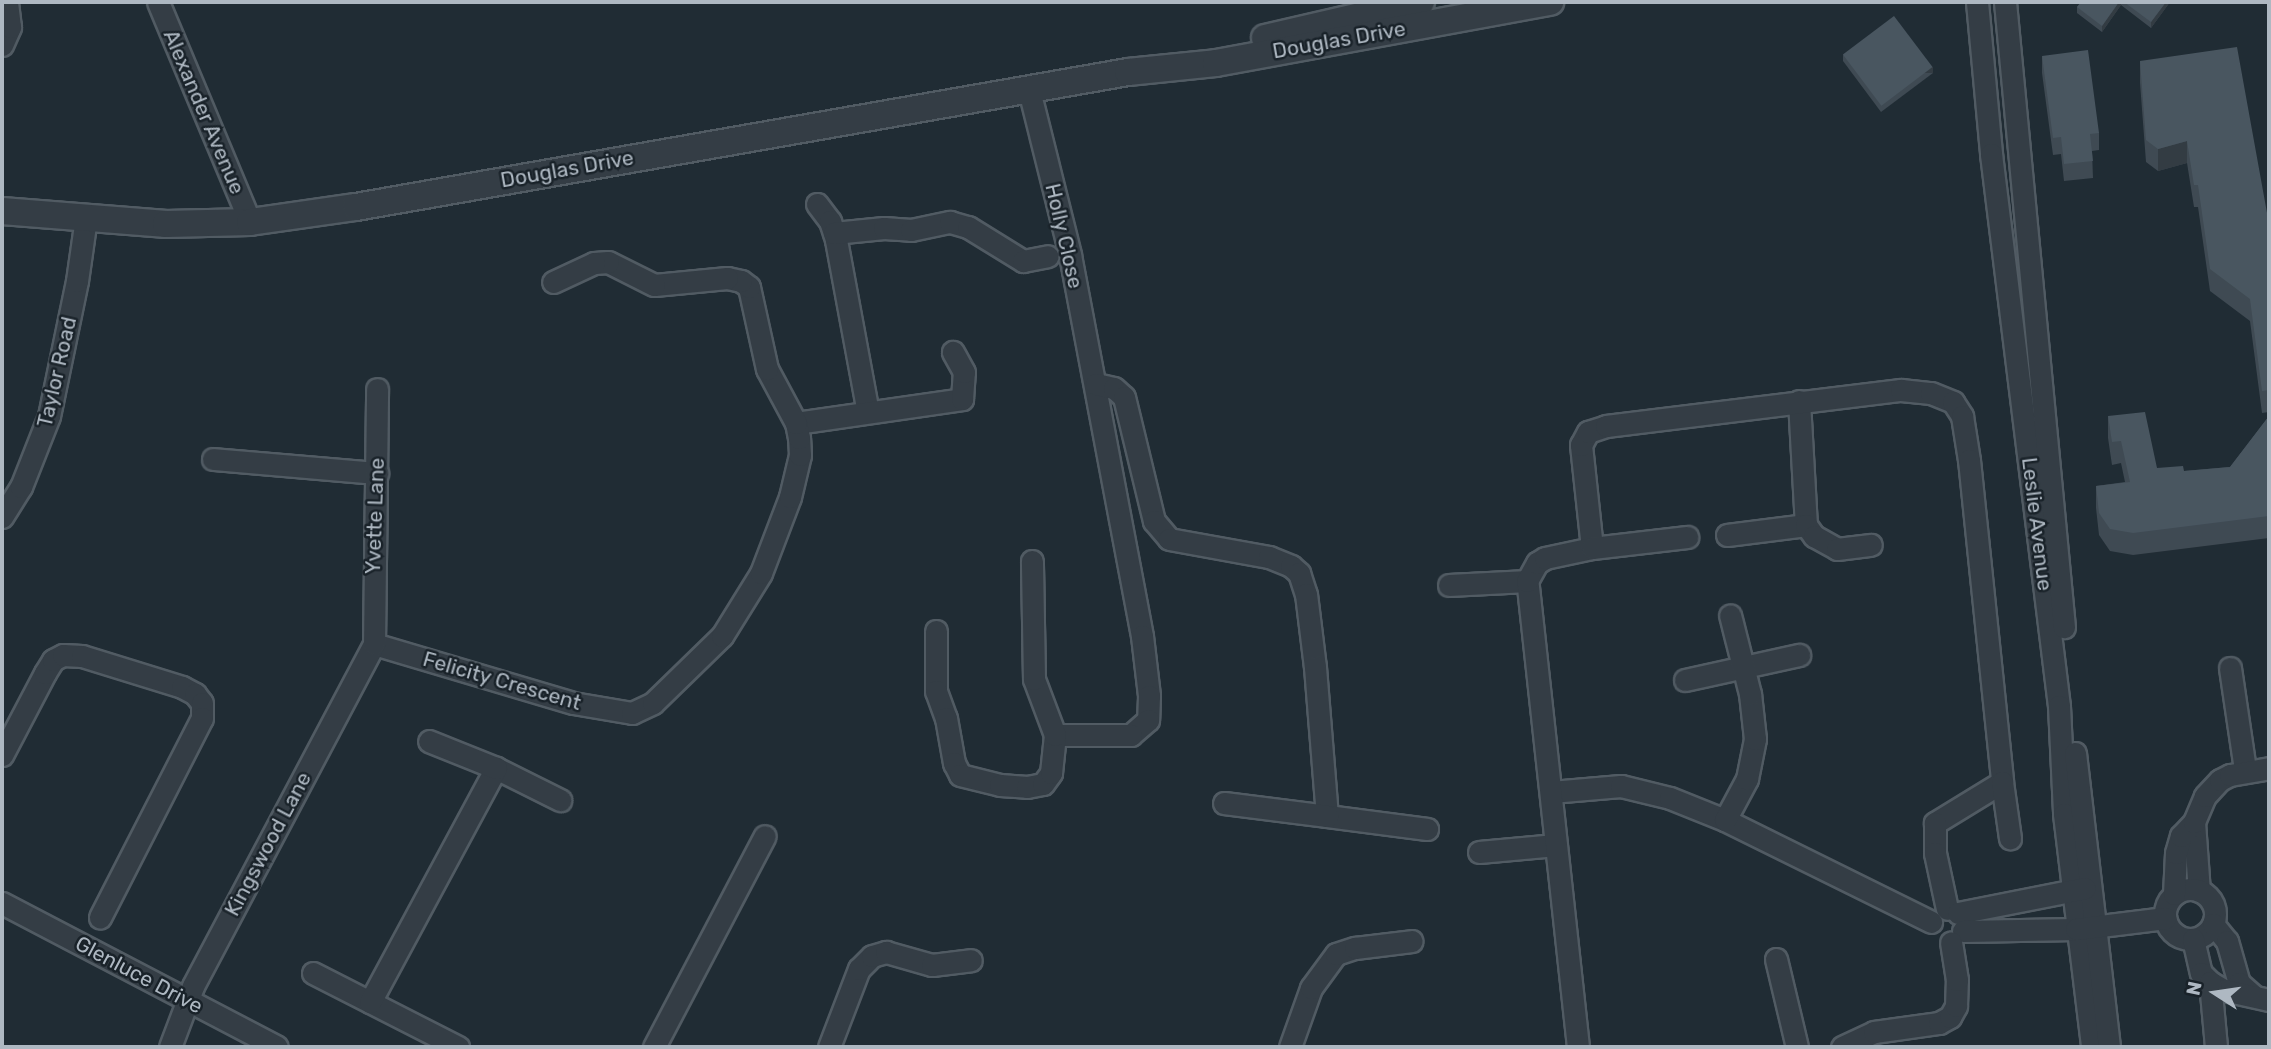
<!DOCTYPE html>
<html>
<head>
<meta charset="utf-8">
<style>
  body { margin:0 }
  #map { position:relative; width:2271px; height:1049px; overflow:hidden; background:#202c34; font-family:Rubik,sans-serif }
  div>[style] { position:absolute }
  .roads { filter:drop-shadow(2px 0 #515b63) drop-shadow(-2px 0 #515b63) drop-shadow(0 2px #515b63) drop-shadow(0 -2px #515b63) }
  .minor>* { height:21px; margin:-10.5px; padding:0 10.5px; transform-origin:10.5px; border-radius:10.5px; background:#343d45 }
  .minor>.ring { margin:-10.5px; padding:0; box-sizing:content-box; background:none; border:21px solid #343d45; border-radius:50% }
  .tertiary>* { height:26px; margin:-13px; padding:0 13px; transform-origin:13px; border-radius:13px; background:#343d45 }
  .wall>* { inset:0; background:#3f4a53 }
  .shaded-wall>* { inset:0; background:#333c43; transform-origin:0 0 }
  .building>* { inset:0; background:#495660; transform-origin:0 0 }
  span { translate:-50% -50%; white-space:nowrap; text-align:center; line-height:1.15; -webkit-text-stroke:5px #192229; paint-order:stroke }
  .street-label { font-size:21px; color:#aeb8c2 }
  .frame { position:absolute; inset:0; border:4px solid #aeb8c2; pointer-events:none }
  .north { position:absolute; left:2180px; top:958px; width:70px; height:70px; -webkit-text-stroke:5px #192229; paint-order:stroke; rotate:282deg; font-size:19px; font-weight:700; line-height:28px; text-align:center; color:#aeb8c2 }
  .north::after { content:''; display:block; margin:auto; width:24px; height:32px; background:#aeb8c2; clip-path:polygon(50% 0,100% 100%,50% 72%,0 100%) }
</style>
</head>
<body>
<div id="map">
  <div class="roads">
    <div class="minor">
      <div style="left:158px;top:2px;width:238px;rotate:67.3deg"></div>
      <div style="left:1977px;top:2px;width:153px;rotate:84.7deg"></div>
      <div style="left:1991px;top:154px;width:556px;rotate:82.98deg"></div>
      <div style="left:2059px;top:706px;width:108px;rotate:87.3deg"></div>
      <div style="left:2064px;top:814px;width:235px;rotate:83.1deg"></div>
      <div style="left:2005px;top:2px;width:628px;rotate:84.61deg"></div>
      <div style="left:2px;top:45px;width:20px;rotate:-66deg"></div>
      <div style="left:10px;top:27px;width:25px;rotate:-97deg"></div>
      <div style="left:1029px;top:90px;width:170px;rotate:76deg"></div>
      <div style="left:1070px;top:255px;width:388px;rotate:79.3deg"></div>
      <div style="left:1142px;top:636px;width:60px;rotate:83.3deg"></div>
      <div style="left:1149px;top:696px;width:24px;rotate:92deg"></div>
      <div style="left:1148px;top:720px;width:23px;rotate:139deg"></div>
      <div style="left:1131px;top:735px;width:76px;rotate:180deg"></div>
      <div style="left:817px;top:204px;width:21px;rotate:53deg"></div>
      <div style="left:830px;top:221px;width:20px;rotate:72deg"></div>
      <div style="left:836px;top:240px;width:175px;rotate:79.5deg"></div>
      <div style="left:834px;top:233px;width:50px;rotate:-5.7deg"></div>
      <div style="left:884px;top:228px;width:27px;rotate:4deg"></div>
      <div style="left:911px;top:230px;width:40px;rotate:-12deg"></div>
      <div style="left:950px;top:222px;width:19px;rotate:16deg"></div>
      <div style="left:968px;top:227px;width:65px;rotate:31.7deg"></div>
      <div style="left:1023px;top:261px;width:25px;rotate:-11deg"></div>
      <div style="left:1096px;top:384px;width:18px;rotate:13deg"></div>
      <div style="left:1114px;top:388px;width:13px;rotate:42deg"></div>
      <div style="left:1124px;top:397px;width:128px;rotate:76.4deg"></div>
      <div style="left:1154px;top:521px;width:23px;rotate:50deg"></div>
      <div style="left:1169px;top:539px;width:102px;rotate:10.2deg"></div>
      <div style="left:1269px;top:557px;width:24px;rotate:22deg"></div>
      <div style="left:1291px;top:566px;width:11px;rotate:41deg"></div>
      <div style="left:1299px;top:573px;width:22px;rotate:72deg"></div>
      <div style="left:1306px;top:594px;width:74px;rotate:83deg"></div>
      <div style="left:1315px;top:667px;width:149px;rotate:85.4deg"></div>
      <div style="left:1327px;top:816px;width:101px;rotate:7.4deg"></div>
      <div style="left:1799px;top:401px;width:124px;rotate:86.8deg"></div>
      <div style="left:796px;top:423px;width:168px;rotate:-8.2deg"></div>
      <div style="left:962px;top:399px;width:27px;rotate:-86deg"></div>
      <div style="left:964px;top:372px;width:23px;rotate:-119deg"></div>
      <div style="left:213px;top:459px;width:165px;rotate:4.9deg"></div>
      <div style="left:2px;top:517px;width:36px;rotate:-58deg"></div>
      <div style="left:21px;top:487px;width:76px;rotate:-68.5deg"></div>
      <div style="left:49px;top:416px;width:138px;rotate:-78.3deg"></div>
      <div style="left:77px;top:281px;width:64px;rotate:-81.9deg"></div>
      <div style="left:1727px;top:535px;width:80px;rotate:-7.2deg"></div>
      <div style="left:1806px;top:525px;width:14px;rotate:54deg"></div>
      <div style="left:1814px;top:536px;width:26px;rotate:29deg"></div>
      <div style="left:1837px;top:549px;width:34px;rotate:-7deg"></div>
      <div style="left:1592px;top:548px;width:104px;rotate:-96.1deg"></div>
      <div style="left:1581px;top:445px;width:15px;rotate:-62deg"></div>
      <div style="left:1588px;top:432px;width:19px;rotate:-18deg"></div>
      <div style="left:1606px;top:426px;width:297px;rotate:-7deg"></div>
      <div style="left:1901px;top:390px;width:30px;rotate:6deg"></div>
      <div style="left:1931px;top:393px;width:24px;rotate:22deg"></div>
      <div style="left:1953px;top:402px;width:17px;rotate:57deg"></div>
      <div style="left:1962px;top:416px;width:45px;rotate:81deg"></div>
      <div style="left:1969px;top:460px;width:324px;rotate:84.1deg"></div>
      <div style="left:2002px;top:782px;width:79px;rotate:148.5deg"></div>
      <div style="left:1935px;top:823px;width:30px;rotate:90deg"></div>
      <div style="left:1935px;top:853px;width:57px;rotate:77.9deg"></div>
      <div style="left:1449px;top:585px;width:78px;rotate:-2.9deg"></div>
      <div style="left:936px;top:631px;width:60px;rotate:90deg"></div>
      <div style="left:936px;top:691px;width:29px;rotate:70deg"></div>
      <div style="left:946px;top:718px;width:46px;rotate:79.9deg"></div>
      <div style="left:954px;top:763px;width:13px;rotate:63deg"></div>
      <div style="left:960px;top:775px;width:41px;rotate:14deg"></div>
      <div style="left:1000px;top:785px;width:27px;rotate:4deg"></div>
      <div style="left:1027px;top:787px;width:16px;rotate:-11deg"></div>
      <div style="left:1043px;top:784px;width:14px;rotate:-54deg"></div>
      <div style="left:1051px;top:773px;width:38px;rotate:-84deg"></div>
      <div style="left:1055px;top:735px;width:60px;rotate:-110.6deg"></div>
      <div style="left:1034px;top:679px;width:118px;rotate:-91deg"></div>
      <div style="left:374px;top:644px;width:208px;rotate:16.5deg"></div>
      <div style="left:573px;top:703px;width:60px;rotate:9.6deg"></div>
      <div style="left:632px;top:713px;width:23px;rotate:-25deg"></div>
      <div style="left:653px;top:703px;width:96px;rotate:-44.2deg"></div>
      <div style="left:722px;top:636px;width:74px;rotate:-58.2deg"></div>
      <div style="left:761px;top:573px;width:81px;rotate:-69.1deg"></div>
      <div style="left:790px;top:497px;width:43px;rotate:-76.6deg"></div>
      <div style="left:800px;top:455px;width:17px;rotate:-93deg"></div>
      <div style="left:799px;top:438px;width:15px;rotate:-101deg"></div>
      <div style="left:796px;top:423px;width:61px;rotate:-118.2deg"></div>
      <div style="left:767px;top:369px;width:84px;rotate:-102.4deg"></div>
      <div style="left:749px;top:287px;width:10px;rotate:-143deg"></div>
      <div style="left:741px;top:281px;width:14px;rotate:-168deg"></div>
      <div style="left:727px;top:278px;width:73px;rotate:174.5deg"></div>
      <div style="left:654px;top:285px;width:51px;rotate:-153.4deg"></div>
      <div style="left:608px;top:262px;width:14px;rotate:176deg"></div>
      <div style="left:594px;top:263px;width:45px;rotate:155.1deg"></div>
      <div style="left:2230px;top:668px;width:103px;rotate:81.6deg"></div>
      <div style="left:1685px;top:680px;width:117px;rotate:-12.4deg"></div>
      <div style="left:2075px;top:753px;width:296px;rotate:83.4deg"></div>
      <div style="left:2px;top:755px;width:93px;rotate:-62.3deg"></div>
      <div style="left:45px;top:673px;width:15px;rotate:-58deg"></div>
      <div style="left:53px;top:660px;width:11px;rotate:-27deg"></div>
      <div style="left:63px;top:655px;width:19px;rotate:3deg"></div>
      <div style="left:82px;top:656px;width:105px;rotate:17.2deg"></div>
      <div style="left:182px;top:687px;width:15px;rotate:28deg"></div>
      <div style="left:195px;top:694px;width:11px;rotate:52deg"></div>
      <div style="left:202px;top:703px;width:15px;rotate:90deg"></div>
      <div style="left:202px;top:718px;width:224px;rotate:117.1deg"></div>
      <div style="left:496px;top:768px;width:72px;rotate:26.6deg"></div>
      <div style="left:2002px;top:782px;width:57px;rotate:81.9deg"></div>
      <div style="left:1551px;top:792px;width:70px;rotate:-4.9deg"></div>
      <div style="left:1621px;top:786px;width:50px;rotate:13.8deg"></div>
      <div style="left:1670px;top:798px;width:59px;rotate:21.8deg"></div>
      <div style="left:1725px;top:820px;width:230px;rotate:26.3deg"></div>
      <div style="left:1224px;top:803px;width:104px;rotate:7.2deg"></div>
      <div style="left:1725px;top:820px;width:47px;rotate:-61.8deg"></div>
      <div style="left:1747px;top:779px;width:41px;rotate:-78.7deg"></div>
      <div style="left:1755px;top:739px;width:45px;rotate:-96.3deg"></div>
      <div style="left:1750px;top:694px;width:81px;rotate:-104.2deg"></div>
      <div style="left:2194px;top:822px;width:69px;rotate:85.9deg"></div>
      <div style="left:1479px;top:852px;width:77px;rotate:-5.2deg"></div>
      <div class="ring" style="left:2165px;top:889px;width:29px;height:29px"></div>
      <div style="left:2174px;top:894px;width:41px;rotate:-87.2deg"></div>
      <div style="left:2176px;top:853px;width:18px;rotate:-74deg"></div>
      <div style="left:2181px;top:836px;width:19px;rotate:-47deg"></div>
      <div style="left:2194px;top:822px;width:28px;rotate:-67deg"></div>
      <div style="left:2205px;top:796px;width:22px;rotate:-47deg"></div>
      <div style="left:2220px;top:780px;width:11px;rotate:-27deg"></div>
      <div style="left:2230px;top:775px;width:40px;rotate:-10deg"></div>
      <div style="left:2px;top:903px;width:310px;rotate:27.6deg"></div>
      <div style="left:1958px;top:913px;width:129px;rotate:-11.1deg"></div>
      <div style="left:2213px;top:924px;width:22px;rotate:51deg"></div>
      <div style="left:2227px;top:941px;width:44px;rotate:74.1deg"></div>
      <div style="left:2239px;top:983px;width:18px;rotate:41deg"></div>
      <div style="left:1963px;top:931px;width:113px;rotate:-1deg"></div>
      <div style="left:2076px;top:929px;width:90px;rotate:-7deg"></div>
      <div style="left:2193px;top:939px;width:35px;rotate:77deg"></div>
      <div style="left:2201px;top:973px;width:13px;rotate:45deg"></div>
      <div style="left:2210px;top:982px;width:16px;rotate:30deg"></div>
      <div style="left:2224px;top:990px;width:46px;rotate:12.5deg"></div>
      <div style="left:1776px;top:959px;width:90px;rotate:76.6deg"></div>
      <div style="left:313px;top:973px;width:163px;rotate:27deg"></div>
      <div style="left:2210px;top:982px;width:65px;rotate:84.7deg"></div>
      <div style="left:370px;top:1002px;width:266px;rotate:-61.7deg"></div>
      <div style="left:496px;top:768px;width:72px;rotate:-158.1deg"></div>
      <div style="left:170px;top:1047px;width:65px;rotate:-69.3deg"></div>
      <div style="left:193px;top:986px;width:387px;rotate:-62.1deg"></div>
      <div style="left:374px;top:644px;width:255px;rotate:-89.3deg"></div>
      <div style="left:654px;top:1047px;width:238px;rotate:-62.3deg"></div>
      <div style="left:829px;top:1047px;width:84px;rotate:-69deg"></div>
      <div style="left:859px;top:969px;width:18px;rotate:-45deg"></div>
      <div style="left:872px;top:956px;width:15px;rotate:-16deg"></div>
      <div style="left:886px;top:952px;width:48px;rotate:15.8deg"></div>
      <div style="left:932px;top:965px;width:39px;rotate:-7deg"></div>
      <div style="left:1290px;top:1047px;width:63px;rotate:-70.4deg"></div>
      <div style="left:1311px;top:988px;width:42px;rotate:-53.7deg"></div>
      <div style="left:1336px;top:954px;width:20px;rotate:-18deg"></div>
      <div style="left:1355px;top:948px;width:57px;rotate:-7deg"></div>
      <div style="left:1578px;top:1047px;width:469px;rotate:-96.2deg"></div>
      <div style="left:1527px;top:581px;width:21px;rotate:-61deg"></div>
      <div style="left:1537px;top:563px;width:9px;rotate:-32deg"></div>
      <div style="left:1545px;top:558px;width:48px;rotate:-12deg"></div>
      <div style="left:1592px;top:548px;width:96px;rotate:-6.6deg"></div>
      <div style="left:1842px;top:1047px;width:35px;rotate:-25deg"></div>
      <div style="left:1874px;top:1032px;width:66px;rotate:-7.9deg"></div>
      <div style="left:1939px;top:1023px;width:13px;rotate:-29deg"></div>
      <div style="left:1950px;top:1017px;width:13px;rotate:-61deg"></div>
      <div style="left:1956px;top:1006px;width:26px;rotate:-88deg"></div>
      <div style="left:1957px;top:980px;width:38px;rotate:-99deg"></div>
    </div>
    <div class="tertiary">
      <div style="left:1265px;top:38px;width:160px;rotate:-13deg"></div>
      <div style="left:2px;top:211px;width:165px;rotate:4.5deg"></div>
      <div style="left:166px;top:224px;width:84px;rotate:-1.4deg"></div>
      <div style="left:250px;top:222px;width:107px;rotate:-8.1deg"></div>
      <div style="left:356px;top:207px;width:784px;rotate:-9.92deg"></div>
      <div style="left:1128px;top:72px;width:88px;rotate:-5.8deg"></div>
      <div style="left:1216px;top:63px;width:340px;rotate:-10.4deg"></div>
    </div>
  </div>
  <div class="wall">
    <div style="clip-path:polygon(2081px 2px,2170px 2px,2151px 28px,2121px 5px,2102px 32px,2077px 13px,2077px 7px)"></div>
    <div style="clip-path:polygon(1843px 55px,1933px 73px,1881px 112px,1843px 61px)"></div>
    <div style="clip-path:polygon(2042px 56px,2099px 133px,2099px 150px,2092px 151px,2093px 178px,2064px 181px,2061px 154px,2053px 155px,2042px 73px)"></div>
    <div style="clip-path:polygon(2140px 61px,2269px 224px,2269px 412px,2262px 413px,2250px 321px,2210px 291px,2198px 207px,2194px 207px,2187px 163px,2158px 171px,2146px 162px,2140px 83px)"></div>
    <div style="clip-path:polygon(2108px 416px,2157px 468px,2184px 471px,2230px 467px,2269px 416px,2269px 538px,2133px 555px,2110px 551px,2099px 535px,2096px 508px,2096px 486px,2125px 482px,2121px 463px,2112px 465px,2108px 438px)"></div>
  </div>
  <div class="shaded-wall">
    <div style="clip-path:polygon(2119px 2px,2121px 2px,2121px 5px,2102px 32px,2102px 26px)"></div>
    <div style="clip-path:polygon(2166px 2px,2170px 2px,2151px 28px,2151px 22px)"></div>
    <div style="left:1933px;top:67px;width:6px;height:65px;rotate:90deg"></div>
    <div style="clip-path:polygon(2187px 141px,2187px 163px,2158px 171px,2158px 149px)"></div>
  </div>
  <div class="building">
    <div style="clip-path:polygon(2081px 2px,2119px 2px,2102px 26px,2077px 7px)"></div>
    <div style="clip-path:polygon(2124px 2px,2166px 2px,2151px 22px)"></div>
    <div style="left:1894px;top:16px;width:64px;height:64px;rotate:53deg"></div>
    <div style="clip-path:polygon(2237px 47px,2269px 224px,2269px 390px,2262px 391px,2250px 299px,2210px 269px,2198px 185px,2194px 185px,2187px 141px,2158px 149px,2146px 140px,2140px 61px)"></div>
    <div style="clip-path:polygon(2088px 50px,2099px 133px,2090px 134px,2093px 161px,2064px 164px,2061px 137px,2053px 138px,2042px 56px)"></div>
    <div style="clip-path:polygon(2145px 412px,2157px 468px,2183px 466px,2184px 471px,2230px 467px,2269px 416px,2269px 516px,2133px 533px,2110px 529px,2099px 513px,2096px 486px,2130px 482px,2121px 441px,2112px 442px,2108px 416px)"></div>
  </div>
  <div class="street-label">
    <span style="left:1339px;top:40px;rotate:-10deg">Douglas Drive</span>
    <span style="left:204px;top:112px;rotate:67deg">Alexander Avenue</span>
    <span style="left:567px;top:169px;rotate:-10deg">Douglas Drive</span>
    <span style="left:1064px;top:236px;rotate:77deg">Holly Close</span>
    <span style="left:57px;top:372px;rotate:-77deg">Taylor Road</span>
    <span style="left:375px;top:516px;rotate:-88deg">Yvette Lane</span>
    <span style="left:2037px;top:524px;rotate:83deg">Leslie Avenue</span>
    <span style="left:502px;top:681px;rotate:16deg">Felicity Crescent</span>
    <span style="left:268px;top:844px;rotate:-62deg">Kingswood Lane</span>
    <span style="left:139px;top:975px;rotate:28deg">Glenluce Drive</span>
  </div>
  <div class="frame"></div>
  <div class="north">N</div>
</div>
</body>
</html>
